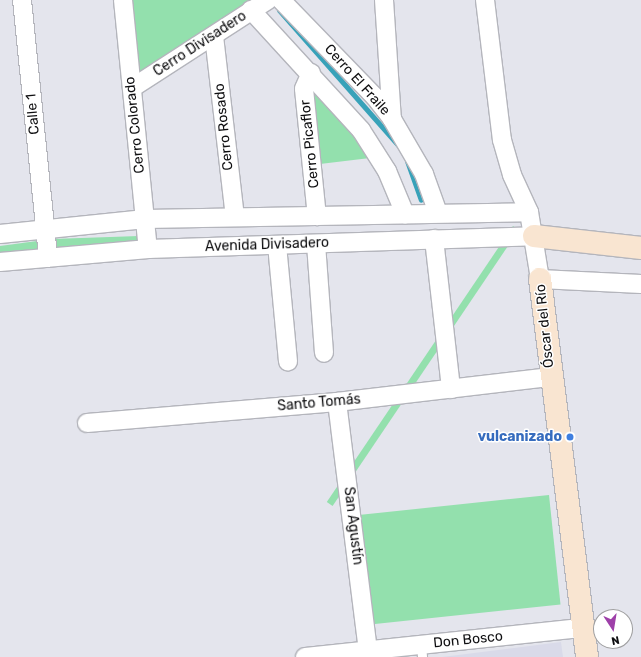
<!DOCTYPE html>
<html>
<head>
<meta charset="utf-8">
<style>
  body { margin:0 }
  #map { position:relative; width:641px; height:657px; overflow:hidden; background:#e4e5ed; font-family:Rubik,sans-serif }
  div>[style] { position:absolute }
  .built>* { inset:0; background:#d9dae9 }
  .green>* { inset:0; background:#93e0ad; transform-origin:0 0 }
  .stream>* { height:5px; margin:-2.5px; padding:0 2.5px; transform-origin:2.5px; border-radius:2.5px; background:#38a2b9 }
  .roads { filter:drop-shadow(1px 0 #b4b5bc) drop-shadow(-1px 0 #b4b5bc) drop-shadow(0 1px #b4b5bc) drop-shadow(0 -1px #b4b5bc) }
  .lane>* { height:9px; margin:-4.5px; padding:0 4.5px; transform-origin:4.5px; border-radius:4.5px; background:#fff }
  .street>* { height:18px; margin:-9px; padding:0 9px; transform-origin:9px; border-radius:9px; background:#fff }
  .secondary>* { height:22px; margin:-11px; padding:0 11px; transform-origin:11px; border-radius:11px; background:#f9e5d1 }
  .dots>* { width:11px; height:11px; translate:-50% -50%; box-sizing:border-box; border:2px solid #fff; border-radius:50% }
  span { translate:-50% -50%; white-space:nowrap; text-align:center; line-height:1.15; -webkit-text-stroke:3px #fff; paint-order:stroke }
  .street-label { font-size:14px; color:#0f0f11 }
  .shop-label { font-size:14px; color:#366cbe; font-weight:700 }
  .right { translate:-100% -50%; text-align:right }
  .north { position:absolute; left:593px; top:609px; width:40px; height:40px; box-sizing:border-box; background:#fff; border:1px solid #9f9fa0; border-radius:50%; rotate:168deg; font-size:11px; font-weight:700; line-height:16px; text-align:center; color:#0f0f11 }
  .north::after { content:''; display:block; margin:auto; width:14px; height:18px; background:#9e40a9; clip-path:polygon(50% 0,100% 100%,50% 72%,0 100%) }
</style>
</head>
<body>
<div id="map">
  <div class="built">
    <div style="clip-path:polygon(561px 642px,563px 657px,442px 657px)"></div>
  </div>
  <div class="green">
    <div style="clip-path:polygon(128px 0,256px 0,134px 83px)"></div>
    <div style="clip-path:polygon(315px 92px,358px 135px,370px 158px,320px 164px,312px 97px)"></div>
    <div style="left:513px;top:226px;width:7px;height:333px;rotate:34deg"></div>
    <div style="clip-path:polygon(139px 236px,143px 243px,0 256px,0 246px,52px 239px)"></div>
    <div style="left:549px;top:495px;width:110px;height:189px;rotate:84deg"></div>
  </div>
  <div class="stream">
    <div style="left:279px;top:10px;width:180px;rotate:48.6deg"></div>
    <div style="left:407px;top:161px;width:41px;rotate:70.3deg"></div>
  </div>
  <div class="roads">
    <div class="lane">
      <div style="left:421px;top:645px;width:12px;rotate:85deg"></div>
    </div>
    <div class="street">
      <div style="left:22px;top:0;width:259px;rotate:84.2deg"></div>
      <div style="left:123px;top:0;width:250px;rotate:84.3deg"></div>
      <div style="left:281px;top:0;width:135px;rotate:45.9deg"></div>
      <div style="left:375px;top:97px;width:28px;rotate:52deg"></div>
      <div style="left:392px;top:119px;width:64px;rotate:59.8deg"></div>
      <div style="left:424px;top:174px;width:41px;rotate:70.3deg"></div>
      <div style="left:384px;top:0;width:119px;rotate:86.2deg"></div>
      <div style="left:485px;top:0;width:141px;rotate:83.1deg"></div>
      <div style="left:502px;top:140px;width:36px;rotate:74deg"></div>
      <div style="left:512px;top:175px;width:41px;rotate:65.3deg"></div>
      <div style="left:529px;top:212px;width:68px;rotate:80.7deg"></div>
      <div style="left:540px;top:279px;width:101px;rotate:2.8deg"></div>
      <div style="left:251px;top:10px;width:163px;rotate:47.5deg"></div>
      <div style="left:361px;top:130px;width:49px;rotate:57.6deg"></div>
      <div style="left:387px;top:171px;width:47px;rotate:67.3deg"></div>
      <div style="left:214px;top:36px;width:182px;rotate:83.4deg"></div>
      <div style="left:311px;top:73px;width:17px;rotate:114deg"></div>
      <div style="left:304px;top:89px;width:128px;rotate:84.2deg"></div>
      <div style="left:132px;top:88px;width:162px;rotate:-32.9deg"></div>
      <div style="left:0;top:234px;width:146px;rotate:-5.9deg"></div>
      <div style="left:145px;top:219px;width:384px;rotate:-1deg"></div>
      <div style="left:434px;top:239px;width:151px;rotate:83.5deg"></div>
      <div style="left:316px;top:244px;width:109px;rotate:85.8deg"></div>
      <div style="left:277px;top:245px;width:117px;rotate:84.6deg"></div>
      <div style="left:0;top:262px;width:149px;rotate:-5deg"></div>
      <div style="left:148px;top:249px;width:386px;rotate:-1.9deg"></div>
      <div style="left:337px;top:402px;width:250px;rotate:82.9deg"></div>
      <div style="left:87px;top:423px;width:251px;rotate:-4.8deg"></div>
      <div style="left:337px;top:402px;width:215px;rotate:-6.7deg"></div>
      <div style="left:305px;top:657px;width:280px;rotate:-6deg"></div>
    </div>
    <div class="secondary">
      <div style="left:534px;top:236px;width:108px;rotate:6.4deg"></div>
      <div style="left:540px;top:279px;width:381px;rotate:82.9deg"></div>
    </div>
  </div>
  <div class="dots">
    <div style="left:570px;top:437px;background:#3f7fe0"></div>
  </div>
  <div class="street-label">
    <span style="left:200px;top:44px;rotate:-33deg">Cerro Divisadero</span>
    <span style="left:357px;top:80px;rotate:48deg">Cerro El Fraile</span>
    <span style="left:33px;top:114px;rotate:-95deg">Calle 1</span>
    <span style="left:135px;top:125px;rotate:-96deg">Cerro Colorado</span>
    <span style="left:224px;top:127px;rotate:-96deg">Cerro Rosado</span>
    <span style="left:310px;top:144px;rotate:-96deg">Cerro Picaflor</span>
    <span style="left:267px;top:245px;rotate:-2deg">Avenida Divisadero</span>
    <span style="left:545px;top:326px;rotate:-96deg">Óscar del Río</span>
    <span style="left:319px;top:403px;rotate:-5deg">Santo Tomás</span>
    <span style="left:353px;top:526px;rotate:83deg">San Agustín</span>
    <span style="left:468px;top:640px;rotate:-6deg">Don Bosco</span>
  </div>
  <div class="shop-label">
    <span class="right" style="left:562px;top:437px">vulcanizado</span>
  </div>
  <div class="north">N</div>
</div>
</body>
</html>
